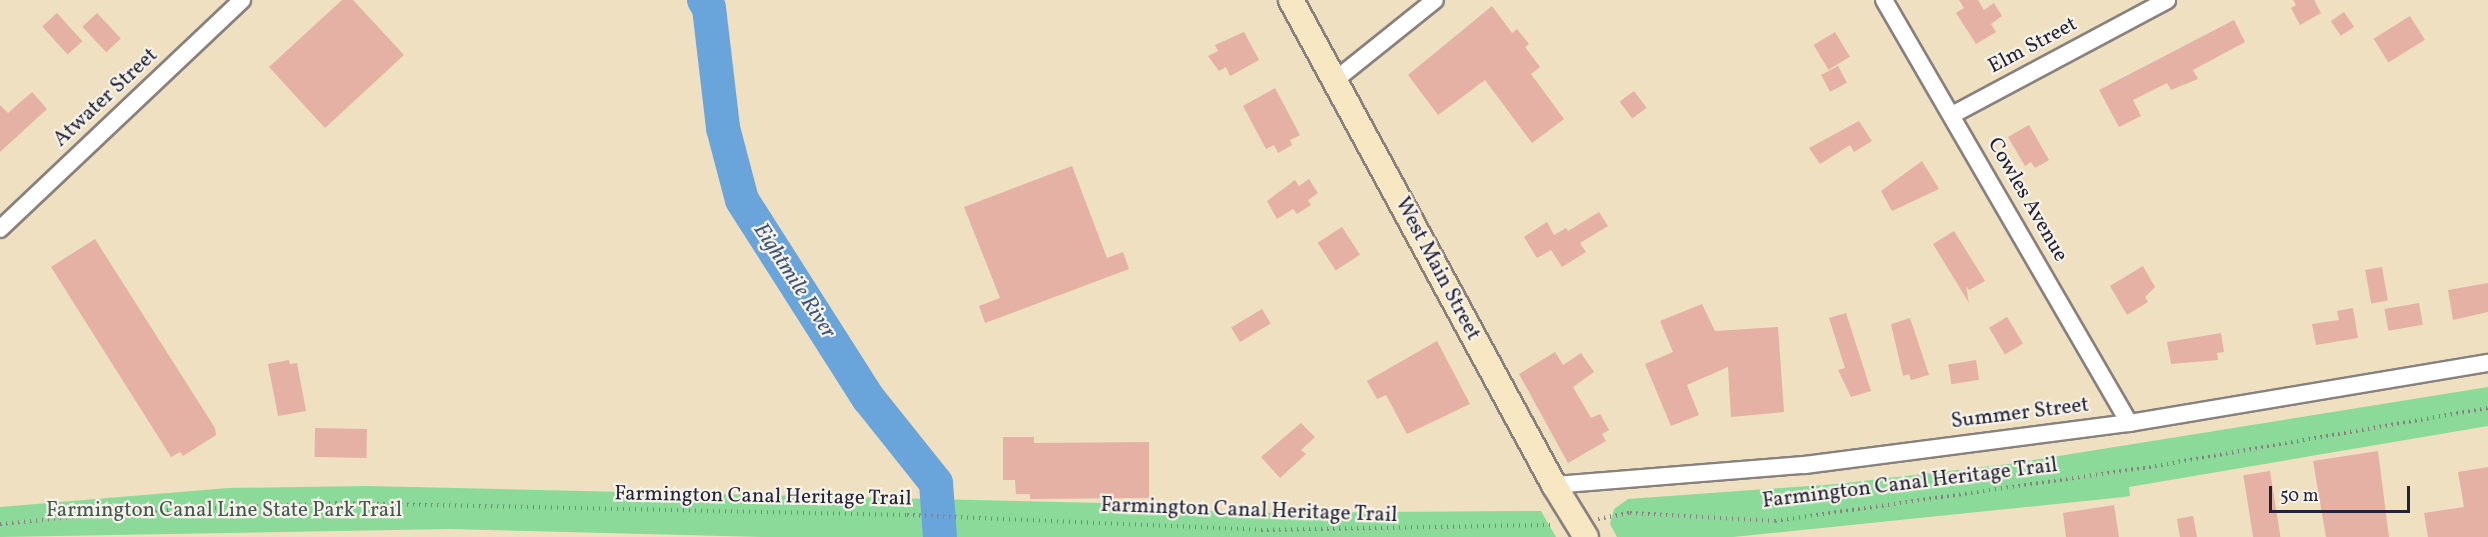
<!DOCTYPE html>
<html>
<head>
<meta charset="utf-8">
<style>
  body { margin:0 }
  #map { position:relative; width:2488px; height:537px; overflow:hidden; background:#eee0c0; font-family:Vollkorn,serif }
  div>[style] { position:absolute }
  .green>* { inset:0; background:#8bda99 }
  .river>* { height:34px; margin:-17px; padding:0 17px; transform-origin:17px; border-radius:17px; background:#69a5da }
  .building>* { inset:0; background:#e5b1a4; transform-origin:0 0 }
  .path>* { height:4px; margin-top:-2px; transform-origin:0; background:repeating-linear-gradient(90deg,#88817e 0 1.5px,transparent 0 6px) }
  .roads { filter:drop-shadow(2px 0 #88817e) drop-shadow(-2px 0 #88817e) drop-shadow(0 2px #88817e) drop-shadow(0 -2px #88817e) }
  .minor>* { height:16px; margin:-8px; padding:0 8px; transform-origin:8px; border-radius:8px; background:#fff }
  .secondary>* { height:24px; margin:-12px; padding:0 12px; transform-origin:12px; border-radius:12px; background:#f7e8c3 }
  span { translate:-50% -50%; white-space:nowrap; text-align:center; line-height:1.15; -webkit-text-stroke:4.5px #f7f3e8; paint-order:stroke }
  .street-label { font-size:21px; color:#22223b }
  .park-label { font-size:21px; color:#425957 }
  .water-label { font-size:22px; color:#3e567b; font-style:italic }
  .scale { position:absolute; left:2269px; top:486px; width:141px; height:27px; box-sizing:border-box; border:3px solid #22223b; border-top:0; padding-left:8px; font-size:18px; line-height:21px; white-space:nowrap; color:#22223b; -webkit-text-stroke:4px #f7f3e8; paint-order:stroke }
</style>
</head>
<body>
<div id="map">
  <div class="green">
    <div style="clip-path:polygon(2488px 387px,2488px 426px,2129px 487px,2130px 496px,2124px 497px,1733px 537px,1617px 537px,1610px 524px,1614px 509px,1628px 499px,1837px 484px,2009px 464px)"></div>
    <div style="clip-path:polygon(368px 486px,1146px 504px,1232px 513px,1541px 511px,1556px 537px,762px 537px,450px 529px,0 537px,0 507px,228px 488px)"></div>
  </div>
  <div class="river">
    <div style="left:704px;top:0;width:9px;rotate:58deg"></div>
    <div style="left:709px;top:8px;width:121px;rotate:83.3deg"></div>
    <div style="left:723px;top:128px;width:74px;rotate:75.2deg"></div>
    <div style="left:742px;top:200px;width:236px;rotate:57.5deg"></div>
    <div style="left:869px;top:399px;width:107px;rotate:51.4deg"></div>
    <div style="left:936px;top:483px;width:54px;rotate:85.8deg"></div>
  </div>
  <div class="building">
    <div style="clip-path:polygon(342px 0,353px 0,404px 55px,325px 128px,269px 67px)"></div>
    <div style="clip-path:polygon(1959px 0,1978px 0,1984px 10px,1994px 3px,2002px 16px,1991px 24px,1996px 32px,1976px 44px,1956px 13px,1964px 8px)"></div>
    <div style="clip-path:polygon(2293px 0,2314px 0,2321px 13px,2300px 25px,2291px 8px,2296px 5px)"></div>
    <div style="clip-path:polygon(1492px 6px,1512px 33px,1517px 29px,1529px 44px,1525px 47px,1540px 67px,1531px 74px,1564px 119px,1532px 143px,1485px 80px,1438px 115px,1408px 75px)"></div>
    <div style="left:2344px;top:12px;width:18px;height:16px;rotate:56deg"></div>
    <div style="left:57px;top:13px;width:38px;height:20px;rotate:48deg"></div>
    <div style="left:97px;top:13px;width:35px;height:20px;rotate:47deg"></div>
    <div style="left:2410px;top:16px;width:28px;height:43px;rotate:58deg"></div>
    <div style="clip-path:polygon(2234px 20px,2245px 42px,2193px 70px,2198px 79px,2171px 90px,2167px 83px,2133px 100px,2141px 116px,2119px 127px,2099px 90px)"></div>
    <div style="clip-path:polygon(1244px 32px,1259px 60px,1230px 76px,1226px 67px,1219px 71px,1208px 56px,1218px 51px,1215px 45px)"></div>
    <div style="left:1835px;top:32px;width:29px;height:25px;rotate:59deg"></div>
    <div style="left:1838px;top:66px;width:19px;height:19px;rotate:62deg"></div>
    <div style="clip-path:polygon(1275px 88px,1300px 135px,1290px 140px,1292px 145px,1278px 153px,1274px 145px,1266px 149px,1243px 106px)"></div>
    <div style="left:1634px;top:91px;width:21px;height:18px;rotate:53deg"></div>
    <div style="clip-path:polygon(32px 92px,47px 109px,0 152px,0 105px,8px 113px)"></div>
    <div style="clip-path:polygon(1859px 121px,1872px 141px,1854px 152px,1850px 145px,1820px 164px,1809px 148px)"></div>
    <div style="clip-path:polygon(2029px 125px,2049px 160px,2035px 168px,2031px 162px,2025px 166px,2008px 137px)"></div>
    <div style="clip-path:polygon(1922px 161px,1939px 189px,1892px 211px,1881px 191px)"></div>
    <div style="clip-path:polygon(1072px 166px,1107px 258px,1123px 252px,1129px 269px,985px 323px,979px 306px,1000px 298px,964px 207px)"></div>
    <div style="clip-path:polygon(1309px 179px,1318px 193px,1308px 200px,1311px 205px,1297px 214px,1293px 209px,1277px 219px,1267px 201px,1295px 180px,1299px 186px)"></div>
    <div style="clip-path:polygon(1599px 212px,1608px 226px,1580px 243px,1586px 252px,1562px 267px,1551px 250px,1537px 258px,1524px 237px,1547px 222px,1554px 235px,1566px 228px,1568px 231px)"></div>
    <div style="left:1342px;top:227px;width:33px;height:29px;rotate:57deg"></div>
    <div style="clip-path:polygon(1954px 231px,1985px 281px,1969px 290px,1966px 286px,1969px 303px,1933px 244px)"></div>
    <div style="clip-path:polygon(95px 239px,215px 428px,216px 435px,183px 456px,180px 452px,171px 457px,51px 267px)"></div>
    <div style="clip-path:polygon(2143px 266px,2155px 287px,2145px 297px,2148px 302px,2127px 315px,2110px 286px)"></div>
    <div style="left:2382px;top:267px;width:34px;height:17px;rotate:80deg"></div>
    <div style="clip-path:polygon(2488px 283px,2488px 312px,2453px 320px,2448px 290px)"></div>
    <div style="left:2419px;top:303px;width:22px;height:35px;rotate:80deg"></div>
    <div style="clip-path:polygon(1702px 304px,1715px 331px,1778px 327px,1784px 412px,1731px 417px,1728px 367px,1687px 385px,1699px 415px,1671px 426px,1645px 364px,1673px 352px,1660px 321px)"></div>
    <div style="clip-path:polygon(2353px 308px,2358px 338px,2316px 345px,2312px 324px,2339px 320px,2337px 311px)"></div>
    <div style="left:1262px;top:309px;width:17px;height:36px;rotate:59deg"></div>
    <div style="clip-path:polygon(1846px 313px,1871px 391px,1851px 397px,1838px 370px,1845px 368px,1829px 318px)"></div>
    <div style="left:2007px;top:317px;width:31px;height:21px;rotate:59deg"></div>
    <div style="clip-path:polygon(1910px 318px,1929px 375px,1911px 380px,1909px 374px,1903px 376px,1891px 324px)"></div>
    <div style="clip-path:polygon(2221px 333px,2224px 352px,2217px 353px,2218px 360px,2171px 364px,2167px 342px)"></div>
    <div style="clip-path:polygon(1437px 341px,1470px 404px,1407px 434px,1386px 395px,1377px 399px,1367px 381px)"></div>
    <div style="clip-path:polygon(1555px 352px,1563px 365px,1581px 353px,1594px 372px,1573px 387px,1591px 418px,1600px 414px,1609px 430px,1602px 434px,1606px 441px,1568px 463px,1519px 374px)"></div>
    <div style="clip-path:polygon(289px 360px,290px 364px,297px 363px,306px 411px,278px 416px,268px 364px)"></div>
    <div style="left:1976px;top:360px;width:20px;height:28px;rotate:81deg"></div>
    <div style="clip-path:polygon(1301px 423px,1315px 437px,1301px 450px,1306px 454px,1280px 478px,1261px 457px)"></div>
    <div style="left:315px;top:428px;width:52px;height:29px;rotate:1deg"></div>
    <div style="clip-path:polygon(1003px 437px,1034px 437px,1034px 443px,1149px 442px,1149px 498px,1030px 499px,1030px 494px,1016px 494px,1015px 480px,1003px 480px)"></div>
    <div style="clip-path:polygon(2378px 451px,2389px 537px,2326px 537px,2313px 461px)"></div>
    <div style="clip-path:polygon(2488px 467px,2488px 537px,2428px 537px,2424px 513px,2464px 507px,2458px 472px)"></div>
    <div style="left:2270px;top:471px;width:67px;height:27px;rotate:81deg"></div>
    <div style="clip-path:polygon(2114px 505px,2119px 537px,2066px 537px,2063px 513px)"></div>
    <div style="clip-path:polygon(2193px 516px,2197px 537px,2180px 537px,2177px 519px)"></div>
  </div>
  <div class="path">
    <div style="left:1598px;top:519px;width:33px;rotate:-11deg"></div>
    <div style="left:1630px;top:513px;width:145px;rotate:3.2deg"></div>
    <div style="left:1775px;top:521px;width:384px;rotate:-8.2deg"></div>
    <div style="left:2155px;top:466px;width:338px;rotate:-9.9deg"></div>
    <div style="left:0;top:524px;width:126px;rotate:-5.5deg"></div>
    <div style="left:125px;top:512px;width:210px;rotate:-2.5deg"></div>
    <div style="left:335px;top:503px;width:572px;rotate:1.2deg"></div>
    <div style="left:907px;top:515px;width:354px;rotate:2.4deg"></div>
    <div style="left:1261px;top:530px;width:294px;rotate:-1deg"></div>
  </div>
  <div class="roads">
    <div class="minor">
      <div style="left:1884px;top:0;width:489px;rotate:59.9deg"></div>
      <div style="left:1334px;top:81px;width:129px;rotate:-38.7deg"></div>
      <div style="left:1952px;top:115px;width:244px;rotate:-28.1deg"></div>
      <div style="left:0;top:229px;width:333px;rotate:-43.4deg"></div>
      <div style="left:1554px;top:485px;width:252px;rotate:-4.6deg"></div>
      <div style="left:1805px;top:465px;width:327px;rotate:-7.4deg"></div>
      <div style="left:2129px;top:423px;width:364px;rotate:-9.5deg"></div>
    </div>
    <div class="secondary">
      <div style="left:1291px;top:0;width:552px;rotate:61.53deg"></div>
      <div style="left:1554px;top:485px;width:61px;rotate:58.4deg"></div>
    </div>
  </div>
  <div class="street-label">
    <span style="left:2033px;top:46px;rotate:-28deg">Elm Street</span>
    <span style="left:106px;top:98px;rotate:-43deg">Atwater Street</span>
    <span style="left:2027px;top:200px;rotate:60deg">Cowles Avenue</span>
    <span style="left:1437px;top:269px;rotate:62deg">West Main Street</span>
    <span style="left:2020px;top:414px;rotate:-7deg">Summer Street</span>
    <span style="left:1910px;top:484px;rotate:-7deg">Farmington Canal Heritage Trail</span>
    <span style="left:763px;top:497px;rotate:1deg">Farmington Canal Heritage Trail</span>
    <span style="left:1249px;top:511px;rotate:2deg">Farmington Canal Heritage Trail</span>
  </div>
  <div class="park-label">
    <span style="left:224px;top:511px">Farmington Canal Line State Park Trail</span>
  </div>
  <div class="water-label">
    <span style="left:794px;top:281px;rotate:57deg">Eightmile River</span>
  </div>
  <div class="scale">50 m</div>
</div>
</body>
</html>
